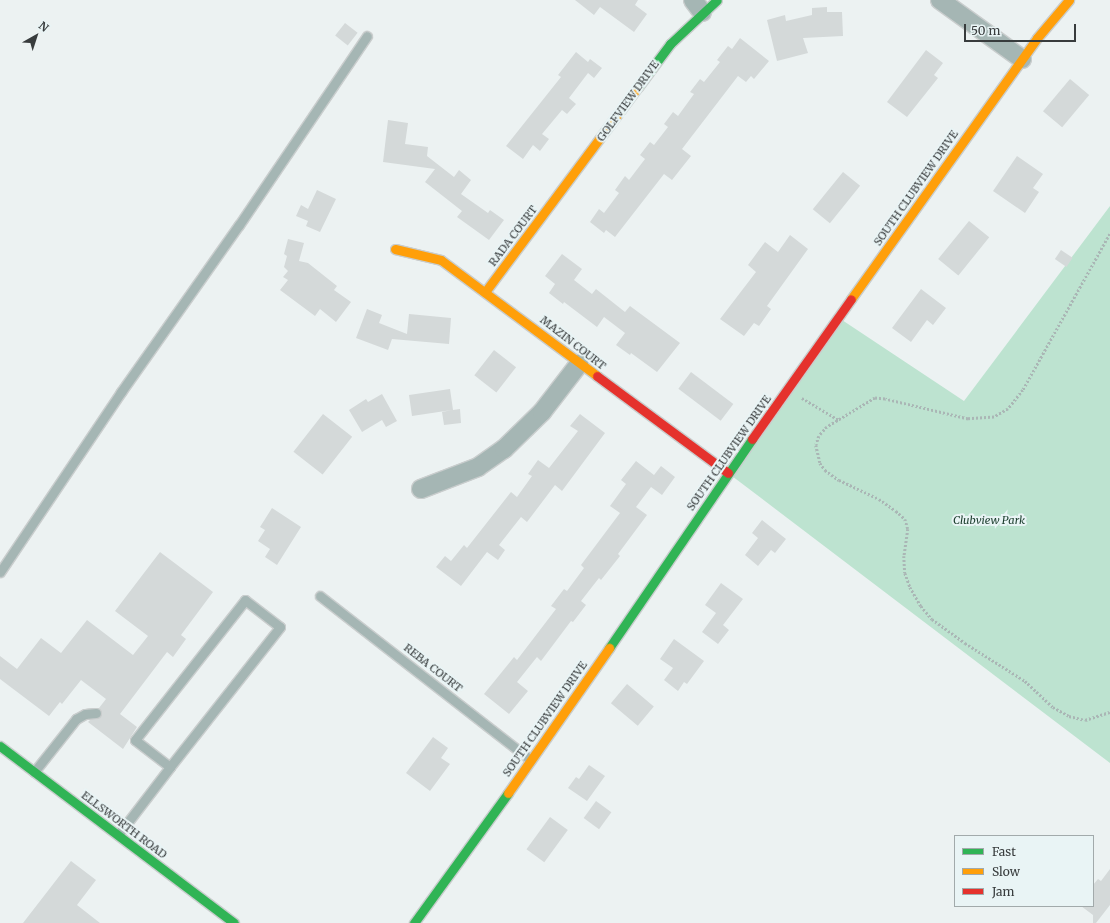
<!DOCTYPE html>
<html>
<head>
<meta charset="utf-8">
<style>
  body { margin:0 }
  #map { position:relative; width:1110px; height:923px; overflow:hidden; background:#ecf2f2; font-family:Merriweather,serif }
  div>[style] { position:absolute }
  .green>* { inset:0; background:#bde3d0 }
  .building>* { inset:0; background:#d4d9d9; transform-origin:0 0 }
  .path>* { height:2.5px; margin-top:-1.25px; transform-origin:0; background:repeating-linear-gradient(90deg,#aab6b5 0 2px,transparent 0 4px) }
  .roads { filter:drop-shadow(1px 0 #c9cdcd) drop-shadow(-1px 0 #c9cdcd) drop-shadow(0 1px #c9cdcd) drop-shadow(0 -1px #c9cdcd) }
  .lane>* { height:9px; margin:-4.5px; padding:0 4.5px; transform-origin:4.5px; border-radius:4.5px; background:#a5b6b4 }
  .street>* { height:18px; margin:-9px; padding:0 9px; transform-origin:9px; border-radius:9px; background:#a5b6b4 }
  .fast>* { height:9px; margin:-4.5px; padding:0 4.5px; transform-origin:4.5px; border-radius:4.5px; background:#30b455 }
  .slow>* { height:9px; margin:-4.5px; padding:0 4.5px; transform-origin:4.5px; border-radius:4.5px; background:#ff9f0a }
  .jam>* { height:9px; margin:-4.5px; padding:0 4.5px; transform-origin:4.5px; border-radius:4.5px; background:#e5322d }
  span { translate:-50% -50%; white-space:nowrap; text-align:center; line-height:1.15; -webkit-text-stroke:4px #e9f4f5; paint-order:stroke }
  .street-label { font-size:11px; color:#383c3d }
  .park-label { font-size:11px; color:#183a2a; font-style:italic }
  .legend { position:absolute; left:954px; top:835px; width:140px; height:72px; box-sizing:border-box; background:#e9f4f5; border:1px solid #a2aaab; margin:0; padding:5px 7px; list-style:none; font-size:12px; color:#383c3d }
  .legend li { display:flex; align-items:center; gap:8px; height:20px }
  .legend b { width:20px; border:1px solid #a2aaab }
  .north { position:absolute; left:16px; top:16px; width:40px; height:40px; -webkit-text-stroke:3px #e9f4f5; paint-order:stroke; rotate:39deg; font-size:11px; font-weight:700; line-height:16px; text-align:center; color:#383c3d }
  .north::after { content:''; display:block; margin:auto; width:14px; height:18px; background:#383c3d; clip-path:polygon(50% 0,100% 100%,50% 72%,0 100%) }
  .scale { position:absolute; left:964px; top:24px; width:112px; height:18px; box-sizing:border-box; border:2px solid #383c3d; border-top:0; padding-left:5px; font-size:12px; line-height:14px; white-space:nowrap; color:#383c3d; -webkit-text-stroke:3px #e9f4f5; paint-order:stroke }
</style>
</head>
<body>
<div id="map">
  <div class="green">
    <div style="clip-path:polygon(1110px 206px,1110px 763px,728px 473px,839px 318px,964px 401px)"></div>
  </div>
  <div class="building">
    <div style="clip-path:polygon(575px 0,638px 0,635px 5px,647px 14px,634px 32px,600px 7px,594px 15px)"></div>
    <div style="clip-path:polygon(827px 7px,827px 12px,842px 12px,843px 36px,803px 38px,808px 53px,777px 61px,767px 20px,785px 15px,786px 21px,812px 15px,812px 8px)"></div>
    <div style="left:345px;top:23px;width:16px;height:16px;rotate:38deg"></div>
    <div style="clip-path:polygon(740px 38px,769px 61px,754px 79px,751px 76px,746px 82px,738px 76px,682px 149px,691px 156px,672px 180px,664px 174px,615px 237px,606px 230px,604px 233px,590px 222px,599px 209px,604px 213px,619px 193px,615px 190px,625px 176px,629px 180px,645px 159px,640px 155px,650px 142px,654px 145px,668px 127px,664px 124px,673px 112px,678px 116px,694px 94px,690px 92px,700px 79px,704px 82px,720px 62px,717px 60px,728px 46px,732px 49px)"></div>
    <div style="clip-path:polygon(926px 50px,943px 63px,934px 75px,938px 78px,907px 117px,887px 102px)"></div>
    <div style="clip-path:polygon(576px 52px,588px 62px,590px 59px,602px 68px,594px 78px,588px 73px,569px 98px,576px 104px,567px 114px,562px 110px,542px 134px,549px 139px,540px 151px,533px 145px,523px 159px,506px 146px,561px 77px,558px 75px)"></div>
    <div style="left:1070px;top:79px;width:25px;height:42px;rotate:40deg"></div>
    <div style="clip-path:polygon(388px 120px,408px 123px,405px 144px,428px 147px,427px 156px,454px 177px,459px 170px,471px 180px,461px 194px,488px 213px,490px 210px,504px 220px,489px 240px,457px 217px,462px 211px,425px 182px,435px 169px,383px 162px)"></div>
    <div style="clip-path:polygon(1017px 156px,1043px 174px,1033px 188px,1039px 192px,1025px 213px,993px 191px)"></div>
    <div style="left:843px;top:172px;width:22px;height:48px;rotate:39deg"></div>
    <div style="clip-path:polygon(317px 190px,336px 199px,320px 232px,306px 226px,308px 221px,296px 216px,301px 205px,308px 209px)"></div>
    <div style="left:969px;top:221px;width:26px;height:49px;rotate:39deg"></div>
    <div style="clip-path:polygon(790px 235px,808px 249px,767px 306px,771px 309px,759px 326px,754px 323px,744px 336px,720px 319px,756px 272px,748px 265px,765px 242px,778px 252px)"></div>
    <div style="clip-path:polygon(288px 239px,304px 243px,299px 261px,308px 263px,337px 286px,334px 290px,351px 302px,336px 322px,320px 309px,315px 316px,280px 290px,288px 280px,283px 277px,288px 271px,284px 267px,287px 256px,284px 254px)"></div>
    <div style="left:1061px;top:250px;width:14px;height:11px;rotate:34deg"></div>
    <div style="clip-path:polygon(562px 254px,582px 269px,574px 280px,592px 294px,596px 289px,625px 312px,630px 306px,680px 343px,657px 372px,631px 353px,630px 355px,616px 345px,625px 333px,604px 317px,597px 327px,564px 302px,563px 304px,549px 293px,555px 284px,545px 276px)"></div>
    <div style="clip-path:polygon(921px 289px,946px 308px,933px 325px,927px 320px,911px 342px,892px 328px)"></div>
    <div style="clip-path:polygon(367px 309px,382px 315px,379px 323px,407px 334px,409px 314px,451px 318px,449px 344px,392px 339px,388px 350px,356px 338px)"></div>
    <div style="left:494px;top:350px;width:28px;height:32px;rotate:38deg"></div>
    <div style="left:691px;top:372px;width:53px;height:21px;rotate:37deg"></div>
    <div style="clip-path:polygon(450px 389px,453px 410px,460px 409px,461px 423px,444px 425px,442px 412px,452px 410px,412px 416px,409px 395px)"></div>
    <div style="clip-path:polygon(382px 394px,397px 421px,386px 427px,382px 420px,362px 432px,349px 410px,366px 399px,368px 402px)"></div>
    <div style="left:323px;top:414px;width:37px;height:48px;rotate:38deg"></div>
    <div style="clip-path:polygon(580px 414px,605px 433px,562px 491px,555px 485px,527px 522px,521px 517px,499px 545px,505px 550px,498px 560px,487px 552px,461px 586px,436px 567px,445px 556px,451px 561px,464px 545px,467px 548px,511px 492px,517px 497px,532px 476px,528px 474px,538px 460px,549px 468px,578px 431px,570px 426px)"></div>
    <div style="clip-path:polygon(636px 461px,654px 475px,661px 466px,675px 477px,662px 495px,651px 487px,636px 507px,647px 515px,618px 554px,620px 556px,601px 580px,599px 578px,581px 601px,586px 605px,573px 622px,571px 621px,541px 661px,537px 657px,517px 682px,528px 691px,509px 714px,484px 694px,514px 657px,517px 660px,556px 609px,551px 606px,564px 589px,567px 591px,584px 568px,581px 565px,620px 513px,610px 506px,626px 484px,621px 480px)"></div>
    <div style="clip-path:polygon(272px 508px,301px 527px,277px 565px,265px 557px,270px 549px,258px 541px,265px 530px,260px 527px)"></div>
    <div style="clip-path:polygon(762px 520px,786px 539px,775px 553px,771px 550px,758px 566px,745px 555px,758px 538px,752px 533px)"></div>
    <div style="clip-path:polygon(160px 552px,213px 592px,181px 635px,186px 639px,173px 657px,167px 652px,120px 714px,137px 727px,123px 749px,88px 722px,90px 720px,97px 719px,101px 716px,102px 712px,99px 708px,106px 699px,81px 680px,62px 704px,60px 702px,49px 716px,0 679px,0 656px,17px 669px,41px 638px,61px 653px,87px 620px,133px 655px,148px 636px,115px 611px)"></div>
    <div style="clip-path:polygon(721px 583px,743px 599px,723px 625px,729px 630px,718px 644px,702px 632px,716px 613px,705px 605px)"></div>
    <div style="clip-path:polygon(674px 639px,704px 661px,687px 684px,684px 682px,678px 691px,664px 680px,673px 668px,660px 659px)"></div>
    <div style="left:627px;top:684px;width:35px;height:25px;rotate:40deg"></div>
    <div style="clip-path:polygon(433px 737px,448px 748px,441px 758px,450px 764px,430px 791px,406px 773px)"></div>
    <div style="clip-path:polygon(589px 765px,605px 776px,587px 801px,568px 788px,576px 777px,579px 779px)"></div>
    <div style="left:596px;top:801px;width:19px;height:21px;rotate:36deg"></div>
    <div style="left:550px;top:817px;width:22px;height:40px;rotate:36deg"></div>
    <div style="clip-path:polygon(71px 861px,96px 880px,77px 905px,100px 923px,23px 923px)"></div>
    <div style="clip-path:polygon(1110px 869px,1110px 905px,1096px 923px,1093px 923px,1093px 915px,1081px 906px,1093px 906px,1093px 885px,1098px 879px,1101px 881px)"></div>
  </div>
  <div class="path">
    <div style="left:1110px;top:234px;width:179px;rotate:119.1deg"></div>
    <div style="left:1023px;top:390px;width:24px;rotate:128deg"></div>
    <div style="left:1008px;top:409px;width:16px;rotate:150deg"></div>
    <div style="left:994px;top:417px;width:26px;rotate:176deg"></div>
    <div style="left:968px;top:419px;width:85px;rotate:-166.5deg"></div>
    <div style="left:885px;top:399px;width:10px;rotate:-174deg"></div>
    <div style="left:875px;top:398px;width:56px;rotate:148.9deg"></div>
    <div style="left:827px;top:427px;width:12px;rotate:132deg"></div>
    <div style="left:819px;top:436px;width:9px;rotate:108deg"></div>
    <div style="left:816px;top:445px;width:18px;rotate:77deg"></div>
    <div style="left:820px;top:463px;width:9px;rotate:54deg"></div>
    <div style="left:825px;top:470px;width:17px;rotate:36deg"></div>
    <div style="left:839px;top:480px;width:44px;rotate:25.4deg"></div>
    <div style="left:879px;top:499px;width:21px;rotate:35deg"></div>
    <div style="left:896px;top:511px;width:12px;rotate:42deg"></div>
    <div style="left:905px;top:519px;width:10px;rotate:73deg"></div>
    <div style="left:908px;top:529px;width:27px;rotate:98deg"></div>
    <div style="left:904px;top:556px;width:17px;rotate:87deg"></div>
    <div style="left:905px;top:573px;width:15px;rotate:70deg"></div>
    <div style="left:910px;top:587px;width:22px;rotate:60deg"></div>
    <div style="left:921px;top:606px;width:17px;rotate:50deg"></div>
    <div style="left:932px;top:619px;width:41px;rotate:36deg"></div>
    <div style="left:965px;top:643px;width:71px;rotate:32.3deg"></div>
    <div style="left:1025px;top:681px;width:38px;rotate:43deg"></div>
    <div style="left:1053px;top:707px;width:18px;rotate:29deg"></div>
    <div style="left:1069px;top:716px;width:16px;rotate:14deg"></div>
    <div style="left:1085px;top:720px;width:26px;rotate:-18deg"></div>
    <div style="left:802px;top:398px;width:43px;rotate:30.7deg"></div>
  </div>
  <div class="roads">
    <div class="lane">
      <div style="left:0;top:572px;width:217px;rotate:-56.1deg"></div>
      <div style="left:121px;top:392px;width:204px;rotate:-54.8deg"></div>
      <div style="left:239px;top:225px;width:228px;rotate:-55.9deg"></div>
      <div style="left:320px;top:596px;width:267px;rotate:37.9deg"></div>
      <div style="left:34px;top:772px;width:68px;rotate:-51.6deg"></div>
      <div style="left:76px;top:719px;width:10px;rotate:-29deg"></div>
      <div style="left:85px;top:714px;width:11px;rotate:-5deg"></div>
      <div style="left:118px;top:835px;width:86px;rotate:-52.6deg"></div>
      <div style="left:170px;top:767px;width:44px;rotate:-142.4deg"></div>
      <div style="left:135px;top:740px;width:178px;rotate:-51.8deg"></div>
      <div style="left:245px;top:600px;width:44px;rotate:37.6deg"></div>
      <div style="left:280px;top:627px;width:178px;rotate:128.2deg"></div>
    </div>
    <div class="street">
      <div style="left:693px;top:0;width:15px;rotate:53deg"></div>
      <div style="left:940px;top:0;width:101px;rotate:35.7deg"></div>
      <div style="left:421px;top:489px;width:61px;rotate:-21.1deg"></div>
      <div style="left:478px;top:467px;width:32px;rotate:-35deg"></div>
      <div style="left:504px;top:449px;width:53px;rotate:-44.2deg"></div>
      <div style="left:542px;top:412px;width:61px;rotate:-52.4deg"></div>
    </div>
    <div class="fast">
      <div style="left:638px;top:87px;width:54px;rotate:-53.3deg"></div>
      <div style="left:670px;top:44px;width:64px;rotate:-43.1deg"></div>
      <div style="left:609px;top:648px;width:253px;rotate:-55.6deg"></div>
      <div style="left:0;top:746px;width:293px;rotate:37.1deg"></div>
      <div style="left:414px;top:923px;width:160px;rotate:-54.1deg"></div>
    </div>
    <div class="slow">
      <div style="left:395px;top:249px;width:47px;rotate:13.4deg"></div>
      <div style="left:441px;top:260px;width:194px;rotate:36.6deg"></div>
      <div style="left:485px;top:292px;width:256px;rotate:-53.3deg"></div>
      <div style="left:851px;top:299px;width:320px;rotate:-54.5deg"></div>
      <div style="left:1037px;top:38px;width:50px;rotate:-49.9deg"></div>
      <div style="left:508px;top:793px;width:177px;rotate:-55.1deg"></div>
    </div>
    <div class="jam">
      <div style="left:597px;top:376px;width:163px;rotate:36.5deg"></div>
      <div style="left:752px;top:439px;width:171px;rotate:-54.7deg"></div>
    </div>
  </div>
  <div class="street-label">
    <span style="left:628px;top:101px;rotate:-54deg">GOLFVIEW DRIVE</span>
    <span style="left:916px;top:188px;rotate:-55deg">SOUTH CLUBVIEW DRIVE</span>
    <span style="left:513px;top:236px;rotate:-53deg">RADA COURT</span>
    <span style="left:573px;top:343px;rotate:38deg">MAZIN COURT</span>
    <span style="left:729px;top:453px;rotate:-55deg">SOUTH CLUBVIEW DRIVE</span>
    <span style="left:433px;top:668px;rotate:38deg">REBA COURT</span>
    <span style="left:545px;top:719px;rotate:-55deg">SOUTH CLUBVIEW DRIVE</span>
    <span style="left:124px;top:825px;rotate:37deg">ELLSWORTH ROAD</span>
  </div>
  <div class="park-label">
    <span style="left:989px;top:520px">Clubview Park</span>
  </div>
  <ul class="legend">
  <li><b style="height:5px;background:#30b455"></b>Fast</li>
  <li><b style="height:5px;background:#ff9f0a"></b>Slow</li>
  <li><b style="height:5px;background:#e5322d"></b>Jam</li>
  </ul>
  <div class="north">N</div>
  <div class="scale">50 m</div>
</div>
</body>
</html>
